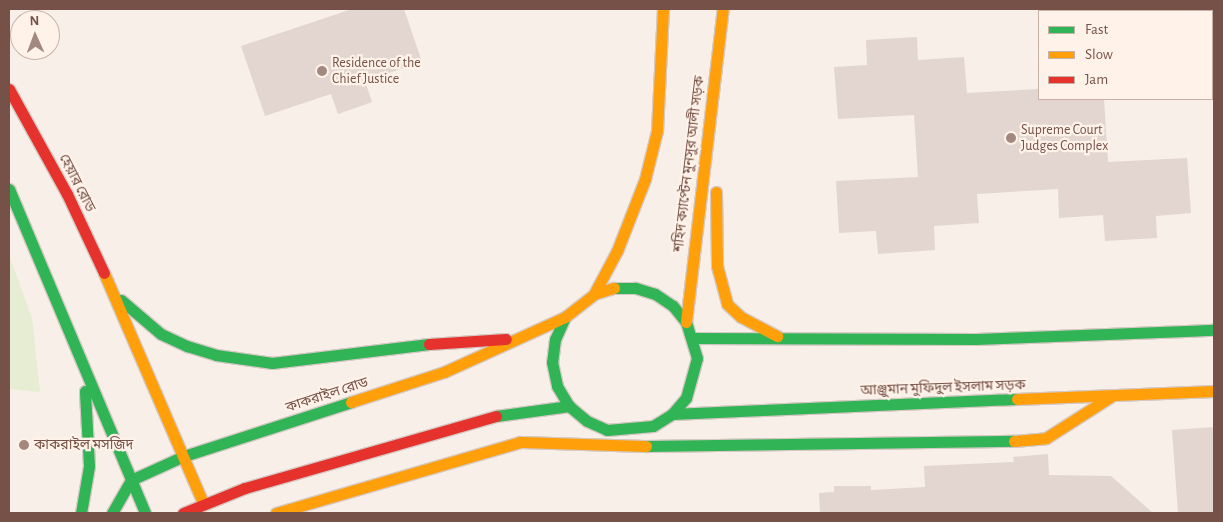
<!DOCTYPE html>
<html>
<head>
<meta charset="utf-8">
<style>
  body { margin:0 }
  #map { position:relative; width:1223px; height:522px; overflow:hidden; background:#f7efe8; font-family:"Alegreya Sans","Noto Sans Bengali",sans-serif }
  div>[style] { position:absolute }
  .green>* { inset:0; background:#e6edd2 }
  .building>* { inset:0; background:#e3d6d0 }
  .roads { filter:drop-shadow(1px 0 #d6c9c4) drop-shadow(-1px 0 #d6c9c4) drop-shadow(0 1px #d6c9c4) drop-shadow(0 -1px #d6c9c4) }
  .fast>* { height:11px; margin:-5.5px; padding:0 5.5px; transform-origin:5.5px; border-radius:5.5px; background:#30b455 }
  .slow>* { height:11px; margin:-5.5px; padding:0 5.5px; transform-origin:5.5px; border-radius:5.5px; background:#ff9f0a }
  .jam>* { height:11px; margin:-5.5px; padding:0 5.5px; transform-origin:5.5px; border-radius:5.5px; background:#e5322d }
  .dots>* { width:14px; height:14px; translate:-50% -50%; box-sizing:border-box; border:2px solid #fff3e9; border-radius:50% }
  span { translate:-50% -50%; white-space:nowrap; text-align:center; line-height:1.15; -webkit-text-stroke:4.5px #fff3e9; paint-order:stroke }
  .poi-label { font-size:14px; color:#765147 }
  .left { translate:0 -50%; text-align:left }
  .street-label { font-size:14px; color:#765147 }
  .frame { position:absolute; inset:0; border:10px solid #765147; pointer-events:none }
  .legend { position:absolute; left:1038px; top:10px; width:175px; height:90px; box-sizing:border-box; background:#fff3e9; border:1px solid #c8b2a8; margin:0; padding:6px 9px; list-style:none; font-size:15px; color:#765147 }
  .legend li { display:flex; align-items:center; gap:10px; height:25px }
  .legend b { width:25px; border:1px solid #c8b2a8 }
  .north { position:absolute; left:10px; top:10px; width:50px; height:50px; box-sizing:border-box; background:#fff3e9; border:1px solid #c8b2a8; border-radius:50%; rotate:358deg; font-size:14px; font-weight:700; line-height:20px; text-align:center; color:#765147 }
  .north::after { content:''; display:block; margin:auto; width:18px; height:22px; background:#a3887f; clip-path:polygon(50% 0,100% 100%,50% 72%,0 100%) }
</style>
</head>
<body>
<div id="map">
  <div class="green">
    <div style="clip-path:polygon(9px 255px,32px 318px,40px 392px,9px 389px)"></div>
  </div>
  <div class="building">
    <div style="clip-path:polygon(352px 9px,404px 9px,422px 62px,365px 81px,372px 102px,338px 114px,331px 94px,265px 116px,241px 46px)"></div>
    <div style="clip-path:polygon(917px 37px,918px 60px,964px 57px,967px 93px,1039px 89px,1039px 99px,1104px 99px,1108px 162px,1187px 158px,1191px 213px,1156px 216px,1157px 238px,1105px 241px,1103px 215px,1059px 218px,1058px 189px,977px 194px,979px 223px,934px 226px,935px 250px,878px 254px,876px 231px,839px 233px,836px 181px,918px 177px,914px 115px,838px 119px,834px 67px,867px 65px,866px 40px)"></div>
    <div style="clip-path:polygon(1214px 427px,1214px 513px,1178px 513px,1172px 430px)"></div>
    <div style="clip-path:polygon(1048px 454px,1049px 475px,1111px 476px,1153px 513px,820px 513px,819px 493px,834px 492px,834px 486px,871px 486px,871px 490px,925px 487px,924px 466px,1014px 462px,1013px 457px)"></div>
  </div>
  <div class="roads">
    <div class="fast">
      <div style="left:9px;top:189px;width:351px;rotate:67.2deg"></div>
      <div style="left:121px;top:300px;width:52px;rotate:40.4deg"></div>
      <div style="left:161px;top:334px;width:29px;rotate:25deg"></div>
      <div style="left:187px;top:346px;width:30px;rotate:17deg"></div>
      <div style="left:216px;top:355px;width:57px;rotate:8.1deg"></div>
      <div style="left:272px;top:363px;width:158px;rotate:-6.9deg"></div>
      <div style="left:565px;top:317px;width:24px;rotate:114deg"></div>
      <div style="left:555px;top:339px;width:23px;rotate:97deg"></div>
      <div style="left:552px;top:362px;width:25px;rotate:78deg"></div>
      <div style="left:557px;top:386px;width:23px;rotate:59deg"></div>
      <div style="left:569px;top:406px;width:23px;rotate:40deg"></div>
      <div style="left:587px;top:421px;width:22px;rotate:24deg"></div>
      <div style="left:607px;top:430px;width:46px;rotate:-5deg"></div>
      <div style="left:653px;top:426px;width:22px;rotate:-32deg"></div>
      <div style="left:672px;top:414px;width:21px;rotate:-49deg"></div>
      <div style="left:686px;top:398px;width:41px;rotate:-74.6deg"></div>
      <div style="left:697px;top:358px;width:38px;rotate:-107deg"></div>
      <div style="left:686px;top:322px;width:21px;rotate:-129deg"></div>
      <div style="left:673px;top:306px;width:22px;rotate:-146deg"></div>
      <div style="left:655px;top:294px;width:21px;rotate:-163deg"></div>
      <div style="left:635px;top:288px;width:21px;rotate:180deg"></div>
      <div style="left:693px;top:338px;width:283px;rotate:0.2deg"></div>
      <div style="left:976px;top:339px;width:238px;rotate:-2.2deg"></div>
      <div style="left:672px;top:414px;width:345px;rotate:-2.5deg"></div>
      <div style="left:496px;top:416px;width:74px;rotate:-7.8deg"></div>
      <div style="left:646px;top:446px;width:368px;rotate:-0.8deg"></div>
      <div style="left:81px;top:513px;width:48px;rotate:-80.3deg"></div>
      <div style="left:89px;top:466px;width:75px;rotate:-93.1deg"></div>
      <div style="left:112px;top:513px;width:38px;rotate:-60deg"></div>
      <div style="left:131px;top:480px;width:58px;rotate:-24.4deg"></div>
      <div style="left:184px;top:456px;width:176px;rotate:-17.9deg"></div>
    </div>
    <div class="slow">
      <div style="left:716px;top:192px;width:74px;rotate:89.2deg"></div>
      <div style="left:717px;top:266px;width:39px;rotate:75deg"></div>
      <div style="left:727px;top:304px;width:19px;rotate:43deg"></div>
      <div style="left:741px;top:317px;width:41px;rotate:27.8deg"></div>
      <div style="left:104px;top:273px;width:250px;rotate:66.7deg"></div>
      <div style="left:594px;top:294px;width:49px;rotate:-61.9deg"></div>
      <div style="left:617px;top:251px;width:77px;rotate:-68.7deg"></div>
      <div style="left:645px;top:179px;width:49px;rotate:-76deg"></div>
      <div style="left:657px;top:131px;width:122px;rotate:-87.2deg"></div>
      <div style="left:686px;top:322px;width:315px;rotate:-83.3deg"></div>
      <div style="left:1017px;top:399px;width:197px;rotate:-2.3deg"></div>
      <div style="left:351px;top:402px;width:98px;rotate:-17.9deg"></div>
      <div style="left:444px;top:372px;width:133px;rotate:-24.4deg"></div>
      <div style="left:565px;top:317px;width:37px;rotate:-38deg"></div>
      <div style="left:594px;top:294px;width:21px;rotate:-17deg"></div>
      <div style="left:1014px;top:441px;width:32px;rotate:-5deg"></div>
      <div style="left:1046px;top:438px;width:76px;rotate:-32.6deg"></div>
      <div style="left:276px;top:513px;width:254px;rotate:-16.2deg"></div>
      <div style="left:520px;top:442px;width:126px;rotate:1.8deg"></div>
    </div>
    <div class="jam">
      <div style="left:9px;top:89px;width:120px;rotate:61.1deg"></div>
      <div style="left:67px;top:194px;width:87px;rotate:64.9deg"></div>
      <div style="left:429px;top:344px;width:77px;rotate:-3.7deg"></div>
      <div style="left:183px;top:513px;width:67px;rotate:-22deg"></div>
      <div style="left:245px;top:488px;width:261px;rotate:-16deg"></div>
    </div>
  </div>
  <div class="dots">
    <div style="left:322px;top:71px;background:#a3887f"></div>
    <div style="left:1011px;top:138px;background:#a3887f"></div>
    <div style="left:24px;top:445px;background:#a3887f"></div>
  </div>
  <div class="poi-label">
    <span class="left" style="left:332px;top:71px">Residence of the<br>Chief Justice</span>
    <span class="left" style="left:1021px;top:138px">Supreme Court<br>Judges Complex</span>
    <span class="left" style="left:34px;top:445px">কাকরাইল মসজিদ</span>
  </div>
  <div class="street-label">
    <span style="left:689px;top:164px;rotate:-83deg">শহিদ ক্যাপ্টেন মুনসুর আলী সড়ক</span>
    <span style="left:77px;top:183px;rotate:63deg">হেয়ার রোড</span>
    <span style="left:943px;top:388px;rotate:-2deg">আঞ্জুমান মুফিদুল ইসলাম সড়ক</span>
    <span style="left:327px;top:395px;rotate:-18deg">কাকরাইল রোড</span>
  </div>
  <div class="frame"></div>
  <ul class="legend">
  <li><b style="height:6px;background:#30b455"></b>Fast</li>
  <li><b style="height:6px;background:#ff9f0a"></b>Slow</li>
  <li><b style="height:6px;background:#e5322d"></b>Jam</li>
  </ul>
  <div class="north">N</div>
</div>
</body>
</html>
